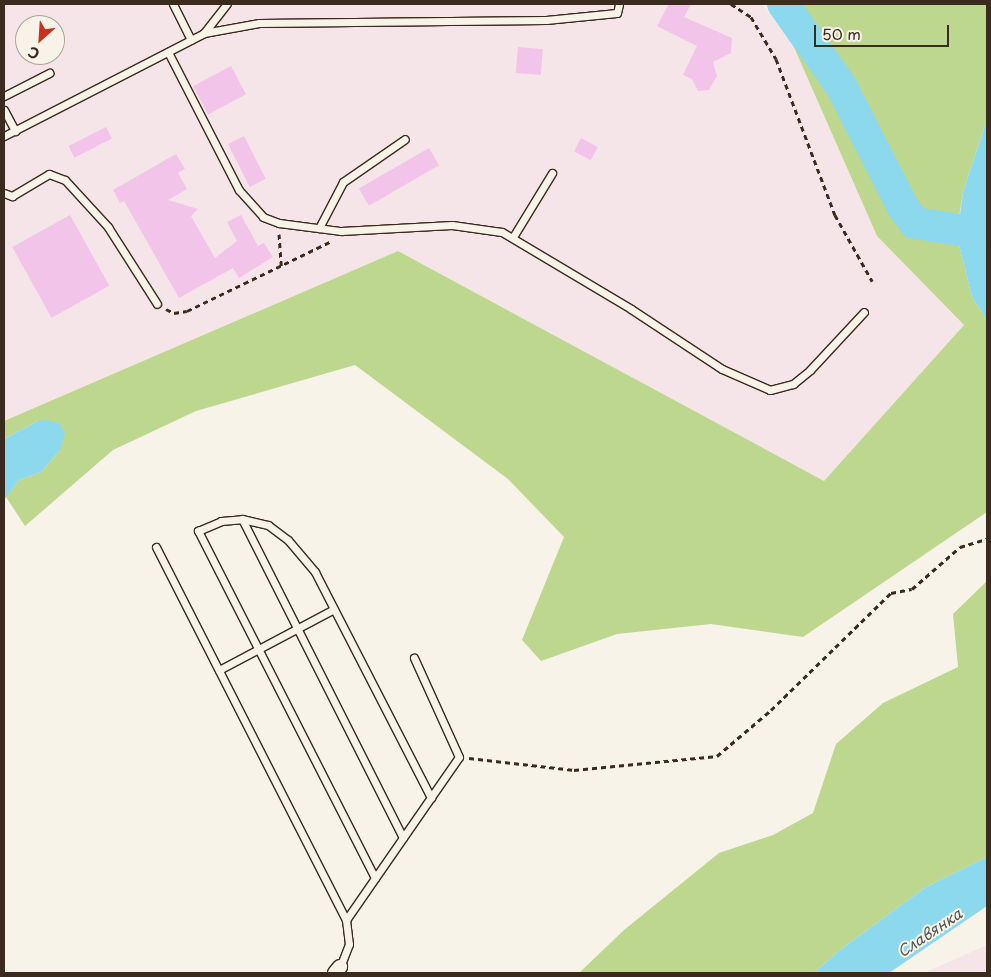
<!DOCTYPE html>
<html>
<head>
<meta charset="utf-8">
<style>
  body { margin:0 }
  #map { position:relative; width:991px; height:977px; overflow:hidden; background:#f7f3e8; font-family:"Playpen Sans",sans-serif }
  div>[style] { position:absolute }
  .built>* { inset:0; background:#f6e5e8 }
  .green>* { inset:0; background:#bed78e }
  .water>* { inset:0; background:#8cd8ec }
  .river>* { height:32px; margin:-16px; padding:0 16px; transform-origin:16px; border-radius:16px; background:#8cd8ec }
  .building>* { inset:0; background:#f2c4e9; transform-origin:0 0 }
  .path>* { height:3px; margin-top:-1.5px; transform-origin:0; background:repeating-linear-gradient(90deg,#3b2a1e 0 5px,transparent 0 9px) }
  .roads { filter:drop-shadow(1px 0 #3b2a1e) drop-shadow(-1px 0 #3b2a1e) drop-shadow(0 1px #3b2a1e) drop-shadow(0 -1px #3b2a1e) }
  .service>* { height:7px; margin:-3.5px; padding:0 3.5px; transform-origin:3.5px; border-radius:3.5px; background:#f7f3e8 }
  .minor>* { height:14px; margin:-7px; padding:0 7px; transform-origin:7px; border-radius:7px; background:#f7f3e8 }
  span { translate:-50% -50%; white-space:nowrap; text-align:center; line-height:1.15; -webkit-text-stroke:4px #f7f3e8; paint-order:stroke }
  .water-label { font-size:15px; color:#4f5652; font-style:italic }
  .frame { position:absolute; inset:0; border:5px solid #3b2a1e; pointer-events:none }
  .north { position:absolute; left:15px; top:15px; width:50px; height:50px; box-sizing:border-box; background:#f7f3e8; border:1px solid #aca397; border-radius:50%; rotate:206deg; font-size:14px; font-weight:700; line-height:20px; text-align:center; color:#3b2a1e }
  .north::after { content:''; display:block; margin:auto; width:18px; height:22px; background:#c8321e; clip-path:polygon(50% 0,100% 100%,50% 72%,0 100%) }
  .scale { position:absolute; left:814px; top:25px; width:135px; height:22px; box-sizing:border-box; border:2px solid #3b2a1e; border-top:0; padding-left:6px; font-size:15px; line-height:18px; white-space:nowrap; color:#3b2a1e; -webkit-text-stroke:4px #f7f3e8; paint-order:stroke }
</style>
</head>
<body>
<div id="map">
  <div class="built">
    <div style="clip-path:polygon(evenodd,4px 4px,762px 4px,793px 45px,877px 236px,964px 325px,824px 481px,398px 251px,4px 421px,4px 4px,25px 25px,55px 25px,55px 55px,25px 55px,25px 25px)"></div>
    <div style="clip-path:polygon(987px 945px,987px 973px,924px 973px,926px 972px)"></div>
  </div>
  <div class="green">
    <div style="clip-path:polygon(790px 4px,987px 4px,987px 119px,963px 192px,958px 224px,942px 224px,911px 211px,848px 83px)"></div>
    <div style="clip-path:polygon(793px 45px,832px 93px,874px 168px,894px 212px,915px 229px,957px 237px,972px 297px,987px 320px,987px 512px,803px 637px,711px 624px,617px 634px,541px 661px,522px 640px,564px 537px,508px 479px,355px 365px,196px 411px,113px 450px,25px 526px,6px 497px,19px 480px,41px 472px,60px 450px,59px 423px,38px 421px,4px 439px,4px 421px,398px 251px,824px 481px,964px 325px,877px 236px)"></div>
    <div style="clip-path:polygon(987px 581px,987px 857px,926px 887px,840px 950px,814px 973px,579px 973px,624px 930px,719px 853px,773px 835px,813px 813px,836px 744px,883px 703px,958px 667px,953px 614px)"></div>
  </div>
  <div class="water">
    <div style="clip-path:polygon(987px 119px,987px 320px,972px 297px,957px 237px,963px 192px)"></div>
    <div style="clip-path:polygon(47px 420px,59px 423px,65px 433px,60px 450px,41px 472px,19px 480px,4px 500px,4px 439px,38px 421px)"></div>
    <div style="clip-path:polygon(987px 857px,987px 906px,889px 973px,814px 973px,840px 950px,926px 887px)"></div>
  </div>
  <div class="river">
    <div style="left:783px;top:4px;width:100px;rotate:54.7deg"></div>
    <div style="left:841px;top:86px;width:138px;rotate:62.9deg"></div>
    <div style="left:904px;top:209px;width:18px;rotate:52deg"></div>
    <div style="left:915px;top:223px;width:64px;rotate:9deg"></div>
  </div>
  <div class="building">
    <div style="clip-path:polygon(669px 4px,691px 4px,684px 17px,732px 38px,731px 53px,713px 62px,717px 76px,709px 90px,698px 91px,692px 79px,683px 75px,697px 46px,657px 26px)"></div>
    <div style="left:518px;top:47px;width:25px;height:26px;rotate:5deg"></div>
    <div style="left:231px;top:66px;width:32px;height:43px;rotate:62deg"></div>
    <div style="left:106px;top:127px;width:13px;height:42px;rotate:63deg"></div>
    <div style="left:244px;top:136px;width:48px;height:18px;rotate:63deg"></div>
    <div style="left:581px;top:138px;width:19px;height:15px;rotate:28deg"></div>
    <div style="left:429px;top:148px;width:20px;height:81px;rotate:60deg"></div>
    <div style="clip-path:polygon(176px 154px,185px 169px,178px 173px,187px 189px,168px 200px,198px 209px,191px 216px,215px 258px,237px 241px,227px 222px,241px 215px,258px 246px,264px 243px,273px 257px,239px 278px,233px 268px,179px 298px,124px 201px,120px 203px,113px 190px)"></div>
    <div style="left:70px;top:215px;width:81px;height:66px;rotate:61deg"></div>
  </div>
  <div class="path">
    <div style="left:731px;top:4px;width:24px;rotate:33deg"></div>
    <div style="left:751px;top:17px;width:49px;rotate:59.2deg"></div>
    <div style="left:776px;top:59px;width:167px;rotate:69.3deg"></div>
    <div style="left:835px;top:215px;width:76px;rotate:60.7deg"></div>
    <div style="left:279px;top:234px;width:32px;rotate:86deg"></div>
    <div style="left:166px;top:309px;width:9px;rotate:27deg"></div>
    <div style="left:174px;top:313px;width:13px;rotate:-9deg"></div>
    <div style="left:187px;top:311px;width:161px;rotate:-25.8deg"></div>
    <div style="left:469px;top:758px;width:106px;rotate:6.5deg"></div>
    <div style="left:574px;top:770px;width:144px;rotate:-5.6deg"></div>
    <div style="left:717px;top:756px;width:71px;rotate:-40.4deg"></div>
    <div style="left:771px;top:710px;width:168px;rotate:-44.3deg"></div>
    <div style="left:891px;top:593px;width:21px;rotate:-11deg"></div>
    <div style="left:912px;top:589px;width:64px;rotate:-41.2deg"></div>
    <div style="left:960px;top:547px;width:28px;rotate:-17deg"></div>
  </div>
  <div class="roads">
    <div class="service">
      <div style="left:173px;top:4px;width:40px;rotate:63.4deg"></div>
      <div style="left:204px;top:33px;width:56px;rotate:-10.3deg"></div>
      <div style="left:259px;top:23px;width:287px;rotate:-0.6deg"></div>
      <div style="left:546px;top:20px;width:71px;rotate:-5.6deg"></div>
      <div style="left:617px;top:13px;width:9px;rotate:-77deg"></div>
      <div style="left:168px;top:52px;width:155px;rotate:62.8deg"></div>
      <div style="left:239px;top:190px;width:36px;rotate:48deg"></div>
      <div style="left:263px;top:217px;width:17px;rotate:21deg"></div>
      <div style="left:279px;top:223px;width:63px;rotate:7.4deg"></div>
      <div style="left:341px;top:231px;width:111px;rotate:-3.1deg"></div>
      <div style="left:452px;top:225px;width:50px;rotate:8deg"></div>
      <div style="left:502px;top:232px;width:150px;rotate:30.8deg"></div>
      <div style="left:631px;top:309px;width:109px;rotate:33.4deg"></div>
      <div style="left:722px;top:369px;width:52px;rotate:23.6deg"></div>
      <div style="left:770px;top:390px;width:24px;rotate:-15deg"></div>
      <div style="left:793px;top:384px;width:22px;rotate:-39deg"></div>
      <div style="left:810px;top:370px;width:79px;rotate:-47deg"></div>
      <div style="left:4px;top:96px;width:51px;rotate:-27.1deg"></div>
      <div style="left:4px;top:110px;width:24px;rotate:62deg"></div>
      <div style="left:4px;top:136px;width:225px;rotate:-27.2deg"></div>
      <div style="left:204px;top:33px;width:37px;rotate:-52deg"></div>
      <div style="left:4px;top:193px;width:9px;rotate:21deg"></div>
      <div style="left:12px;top:196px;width:43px;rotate:-30.7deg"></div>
      <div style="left:49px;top:174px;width:17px;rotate:21deg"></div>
      <div style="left:65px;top:180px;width:64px;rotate:47.5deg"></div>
      <div style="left:108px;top:227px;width:91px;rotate:57.5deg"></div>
      <div style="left:319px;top:228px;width:52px;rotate:-62.4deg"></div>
      <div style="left:343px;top:182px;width:75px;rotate:-34.7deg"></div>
      <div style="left:513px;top:237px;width:75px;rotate:-58.6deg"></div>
      <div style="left:242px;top:519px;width:357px;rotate:63.2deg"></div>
      <div style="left:156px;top:547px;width:419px;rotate:63deg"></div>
      <div style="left:346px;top:920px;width:24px;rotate:83deg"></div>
      <div style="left:349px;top:944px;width:25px;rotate:111deg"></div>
      <div style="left:219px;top:670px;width:130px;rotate:-27.9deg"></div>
      <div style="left:375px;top:878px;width:390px;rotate:-117deg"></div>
      <div style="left:198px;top:531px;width:25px;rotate:-23deg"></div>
      <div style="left:221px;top:521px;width:21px;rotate:-5deg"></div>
      <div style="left:242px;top:519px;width:27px;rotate:13deg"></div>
      <div style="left:268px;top:525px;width:25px;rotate:37deg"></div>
      <div style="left:288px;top:540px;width:42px;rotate:49.8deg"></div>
      <div style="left:315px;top:572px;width:254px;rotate:62.8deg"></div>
      <div style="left:346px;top:920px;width:198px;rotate:-55.3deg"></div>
      <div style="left:459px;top:757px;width:109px;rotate:-114.4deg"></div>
    </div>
    <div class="minor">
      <div style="left:335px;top:973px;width:8px;rotate:-50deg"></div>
    </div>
  </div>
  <div class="water-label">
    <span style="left:929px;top:932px;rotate:-34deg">Славянка</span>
  </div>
  <div class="frame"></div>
  <div class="north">С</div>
  <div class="scale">50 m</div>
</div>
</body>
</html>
